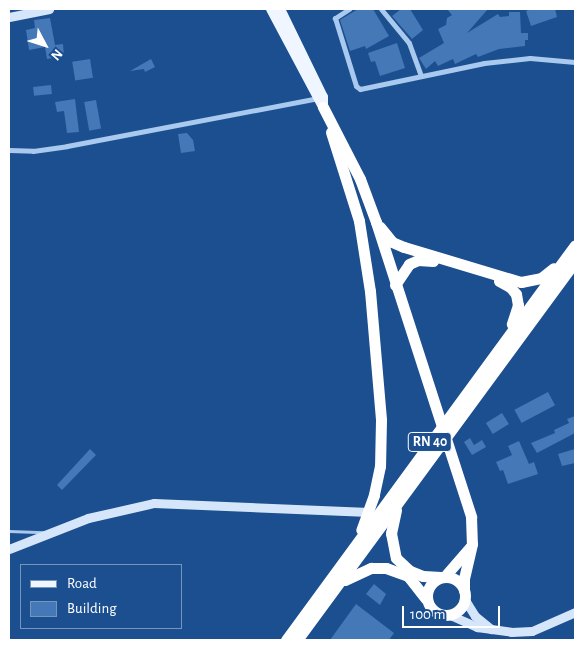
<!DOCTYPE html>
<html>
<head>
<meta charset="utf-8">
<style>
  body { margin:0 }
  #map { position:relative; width:584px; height:649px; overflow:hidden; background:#1b4f8f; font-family:"Alegreya Sans",sans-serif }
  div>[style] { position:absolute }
  .building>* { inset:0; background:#4478b7; transform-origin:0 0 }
  .lane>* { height:3px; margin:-1.5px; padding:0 1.5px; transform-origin:1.5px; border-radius:1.5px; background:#a9c9ee }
  .street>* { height:5px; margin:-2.5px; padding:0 2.5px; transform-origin:2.5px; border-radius:2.5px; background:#a9c9ee }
  .secondary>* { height:9px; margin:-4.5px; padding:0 4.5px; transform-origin:4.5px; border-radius:4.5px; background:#d6e6fa }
  .primary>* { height:10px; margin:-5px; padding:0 5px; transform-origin:5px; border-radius:5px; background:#f0f6ff }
  .highway>* { height:11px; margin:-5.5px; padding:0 5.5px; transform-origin:5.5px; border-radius:5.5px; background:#fff }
  .highway>.ring { margin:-5.5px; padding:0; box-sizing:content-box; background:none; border:11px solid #fff; border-radius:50% }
  span { translate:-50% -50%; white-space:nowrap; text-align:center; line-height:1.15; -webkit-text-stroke:5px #1b4f8f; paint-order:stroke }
  .shield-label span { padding:1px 4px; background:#1b4f8f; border:1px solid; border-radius:4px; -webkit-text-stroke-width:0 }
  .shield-label { font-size:14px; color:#fff; font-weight:700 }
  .frame { position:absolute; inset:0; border:10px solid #fff; pointer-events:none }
  .legend { position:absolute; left:20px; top:564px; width:162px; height:65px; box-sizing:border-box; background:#1b4f8f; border:1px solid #7695bc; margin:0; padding:6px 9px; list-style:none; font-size:15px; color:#fff }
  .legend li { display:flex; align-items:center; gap:10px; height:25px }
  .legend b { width:25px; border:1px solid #7695bc }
  .north { position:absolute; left:20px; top:20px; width:50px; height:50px; -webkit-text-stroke:4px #1b4f8f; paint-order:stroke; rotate:130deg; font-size:14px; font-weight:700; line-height:20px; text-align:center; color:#fff }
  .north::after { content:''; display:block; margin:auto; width:18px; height:22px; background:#fff; clip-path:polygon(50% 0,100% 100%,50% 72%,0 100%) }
  .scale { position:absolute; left:402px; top:606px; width:98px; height:22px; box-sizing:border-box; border:2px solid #fff; border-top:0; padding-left:6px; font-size:15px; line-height:18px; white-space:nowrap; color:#fff; -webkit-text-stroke:4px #1b4f8f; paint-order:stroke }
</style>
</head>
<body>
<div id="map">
  <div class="building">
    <div style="clip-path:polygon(358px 9px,373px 9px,389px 36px,366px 49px,365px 46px,350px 51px,340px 20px)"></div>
    <div style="clip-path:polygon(401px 9px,410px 9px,423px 30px,412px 39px,392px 16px)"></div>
    <div style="clip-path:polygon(447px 9px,488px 9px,467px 33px,498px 14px,500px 17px,509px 16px,509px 12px,520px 12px,521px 33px,528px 33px,528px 40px,525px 40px,525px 46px,499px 49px,478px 57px,476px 54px,455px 64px,453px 59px,438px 66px,435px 61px,426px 69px,419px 58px,444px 43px,438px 29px,446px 25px,447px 18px,452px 15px)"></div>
    <div style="clip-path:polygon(531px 9px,555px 9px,557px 17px,531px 26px,526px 11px)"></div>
    <div style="clip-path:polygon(50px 18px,55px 45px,63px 44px,64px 56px,47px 59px,45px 47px,29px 50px,26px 30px,35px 28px,34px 20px)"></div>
    <div style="clip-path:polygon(397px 43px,405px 68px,380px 76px,375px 61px,371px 62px,368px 53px)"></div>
    <div style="left:90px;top:59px;width:19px;height:18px;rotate:81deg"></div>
    <div style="clip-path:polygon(151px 59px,155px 67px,145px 72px,144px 69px,130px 71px)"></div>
    <div style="left:51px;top:85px;width:9px;height:18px;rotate:84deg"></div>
    <div style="clip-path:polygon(75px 99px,79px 132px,67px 133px,64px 111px,57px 112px,55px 102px)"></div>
    <div style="left:96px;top:100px;width:29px;height:12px;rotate:80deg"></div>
    <div style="clip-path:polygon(187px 133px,193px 140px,195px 151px,181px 153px,178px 134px)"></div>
    <div style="left:548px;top:392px;width:15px;height:38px;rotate:62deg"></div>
    <div style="left:502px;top:413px;width:13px;height:19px;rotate:58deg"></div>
    <div style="clip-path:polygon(575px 416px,575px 433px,537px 453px,531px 443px,555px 433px,554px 430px,569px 423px,567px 419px)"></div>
    <div style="clip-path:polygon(470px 438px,474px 445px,482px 440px,486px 447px,472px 455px,464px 442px)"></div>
    <div style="clip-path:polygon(519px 441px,529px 464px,534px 462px,538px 474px,508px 484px,503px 470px,500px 471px,496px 462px,512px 455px,508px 446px)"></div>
    <div style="clip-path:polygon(90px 449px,96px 455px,62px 490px,57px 485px)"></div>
    <div style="clip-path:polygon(575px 449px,575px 463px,562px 466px,558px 454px)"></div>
    <div style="clip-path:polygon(374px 584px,386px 594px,380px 605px,366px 594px)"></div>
    <div style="clip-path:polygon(356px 604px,394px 633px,389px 640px,330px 640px)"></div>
  </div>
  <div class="lane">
    <div style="left:9px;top:531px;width:35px;rotate:2deg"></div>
  </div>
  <div class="street">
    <div style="left:349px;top:9px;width:17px;rotate:147deg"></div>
    <div style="left:335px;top:18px;width:71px;rotate:72.8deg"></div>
    <div style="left:356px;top:86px;width:5px;rotate:37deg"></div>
    <div style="left:360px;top:89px;width:127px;rotate:-11.8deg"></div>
    <div style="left:484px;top:63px;width:46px;rotate:-6.2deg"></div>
    <div style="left:530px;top:58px;width:45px;rotate:5.1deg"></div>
    <div style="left:381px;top:9px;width:44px;rotate:50.5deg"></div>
    <div style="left:409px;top:43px;width:35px;rotate:70deg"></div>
    <div style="left:9px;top:150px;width:24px;rotate:2deg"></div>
    <div style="left:33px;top:151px;width:34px;rotate:-8deg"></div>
    <div style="left:67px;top:146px;width:256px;rotate:-10.8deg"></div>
  </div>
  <div class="secondary">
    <div style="left:9px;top:17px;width:41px;rotate:-11.3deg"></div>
    <div style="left:9px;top:549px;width:85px;rotate:-21.4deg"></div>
    <div style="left:88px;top:518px;width:68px;rotate:-12.8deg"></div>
    <div style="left:154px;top:503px;width:215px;rotate:2.4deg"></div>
    <div style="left:465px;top:600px;width:19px;rotate:58deg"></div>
    <div style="left:475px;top:616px;width:21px;rotate:39deg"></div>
    <div style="left:450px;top:615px;width:30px;rotate:24deg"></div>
    <div style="left:477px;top:627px;width:34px;rotate:8deg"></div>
    <div style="left:511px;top:632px;width:21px;rotate:-3deg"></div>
    <div style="left:532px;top:631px;width:47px;rotate:-23.8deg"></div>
  </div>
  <div class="primary">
    <div style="left:271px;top:9px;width:111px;rotate:62deg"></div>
    <div style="left:280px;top:9px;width:98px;rotate:64deg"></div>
    <div style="left:323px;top:97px;width:10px;rotate:90deg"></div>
  </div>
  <div class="highway">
    <div style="left:323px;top:107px;width:81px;rotate:62.8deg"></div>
    <div style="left:360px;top:179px;width:46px;rotate:69.6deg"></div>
    <div style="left:376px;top:222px;width:310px;rotate:72.1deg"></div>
    <div style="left:471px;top:517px;width:27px;rotate:88deg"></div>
    <div style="left:472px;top:544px;width:35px;rotate:103deg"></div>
    <div style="left:464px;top:578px;width:12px;rotate:90deg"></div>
    <div style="left:331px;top:132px;width:93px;rotate:72.5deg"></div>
    <div style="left:359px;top:221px;width:71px;rotate:81.1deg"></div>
    <div style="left:370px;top:291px;width:129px;rotate:85.1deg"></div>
    <div style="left:381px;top:420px;width:46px;rotate:91.2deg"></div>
    <div style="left:380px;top:466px;width:30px;rotate:102deg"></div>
    <div style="left:374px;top:495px;width:37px;rotate:110deg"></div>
    <div style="left:380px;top:227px;width:19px;rotate:51deg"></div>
    <div style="left:392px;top:242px;width:13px;rotate:23deg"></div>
    <div style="left:404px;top:247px;width:122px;rotate:16.7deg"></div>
    <div style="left:521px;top:282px;width:20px;rotate:-11deg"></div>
    <div style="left:541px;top:278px;width:16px;rotate:-38deg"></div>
    <div style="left:499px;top:281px;width:13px;rotate:29deg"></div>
    <div style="left:510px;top:287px;width:9px;rotate:49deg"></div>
    <div style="left:516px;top:294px;width:11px;rotate:80deg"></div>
    <div style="left:518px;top:305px;width:20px;rotate:108deg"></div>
    <div style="left:395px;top:285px;width:25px;rotate:-56deg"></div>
    <div style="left:409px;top:264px;width:10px;rotate:-24deg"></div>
    <div style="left:418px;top:260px;width:15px;rotate:4deg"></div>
    <div style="left:396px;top:510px;width:24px;rotate:102deg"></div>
    <div style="left:391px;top:533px;width:25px;rotate:79deg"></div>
    <div style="left:396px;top:558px;width:19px;rotate:43deg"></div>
    <div style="left:410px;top:571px;width:14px;rotate:21deg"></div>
    <div style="left:423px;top:576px;width:18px;rotate:3deg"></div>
    <div style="left:445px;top:576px;width:38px;rotate:-49deg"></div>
    <div class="ring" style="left:427px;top:577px;width:27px;height:27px"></div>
    <div style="left:345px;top:580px;width:29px;rotate:-25deg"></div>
    <div style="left:371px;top:568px;width:15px"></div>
    <div style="left:386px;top:568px;width:23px;rotate:20deg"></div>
    <div style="left:408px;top:576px;width:29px;rotate:52deg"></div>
    <div style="left:286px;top:640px;width:489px;rotate:-53.8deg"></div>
    <div style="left:297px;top:640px;width:470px;rotate:-53.7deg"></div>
  </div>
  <div class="shield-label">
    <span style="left:430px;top:442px">RN 40</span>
  </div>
  <div class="frame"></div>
  <ul class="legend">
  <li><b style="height:6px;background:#f0f6ff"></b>Road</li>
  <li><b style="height:14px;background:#4478b7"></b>Building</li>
  </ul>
  <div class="north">N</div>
  <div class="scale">100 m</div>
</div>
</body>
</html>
